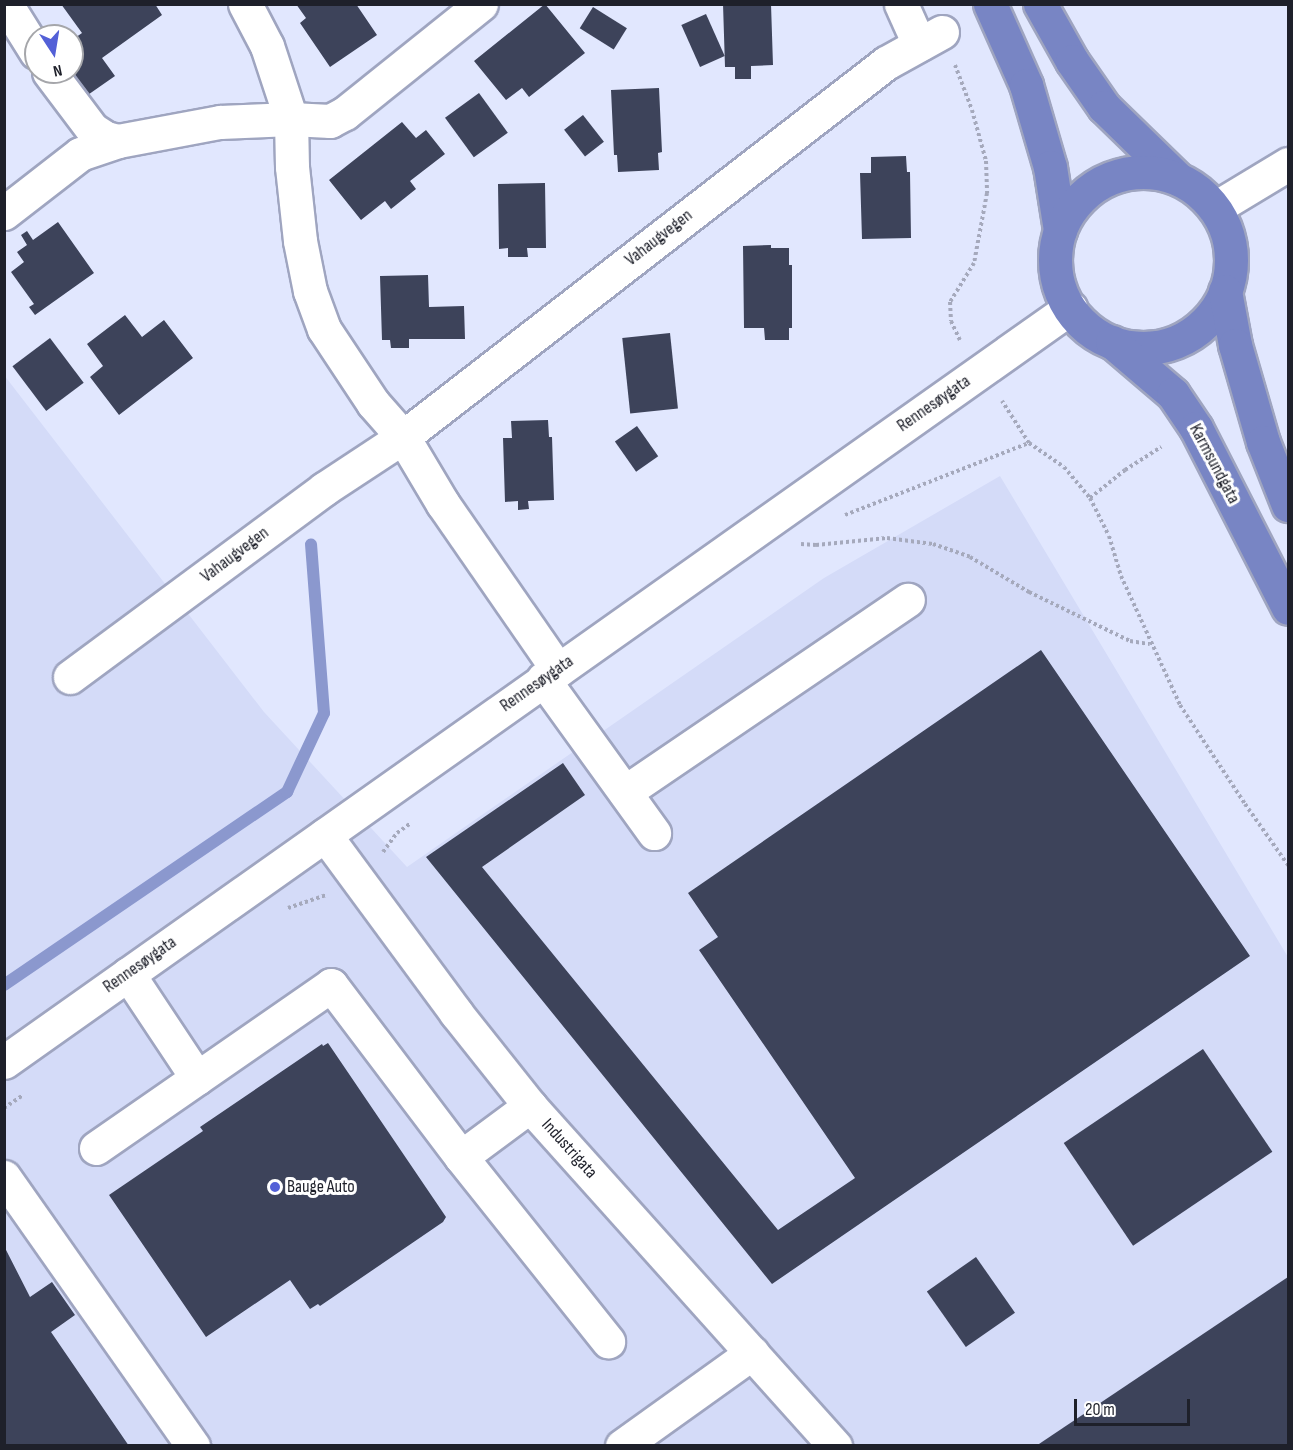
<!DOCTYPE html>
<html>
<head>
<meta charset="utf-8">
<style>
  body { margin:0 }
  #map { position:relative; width:1293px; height:1450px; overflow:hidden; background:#e1e7fe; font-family:"Sofia Sans Condensed",sans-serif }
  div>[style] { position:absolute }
  .built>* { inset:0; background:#d4dbf8 }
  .stream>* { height:12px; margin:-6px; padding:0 6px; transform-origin:6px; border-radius:6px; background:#8b98ce }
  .building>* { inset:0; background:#3d435a; transform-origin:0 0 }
  .path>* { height:4px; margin-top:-2px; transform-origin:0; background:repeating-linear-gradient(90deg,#a5a9bc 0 3px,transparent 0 6px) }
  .roads { filter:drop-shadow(2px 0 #9fa5c0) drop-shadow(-2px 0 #9fa5c0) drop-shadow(0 2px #9fa5c0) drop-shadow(0 -2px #9fa5c0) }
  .minor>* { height:33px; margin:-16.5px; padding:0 16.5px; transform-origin:16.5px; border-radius:16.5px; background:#fff }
  .highway>* { height:33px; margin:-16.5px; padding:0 16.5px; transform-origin:16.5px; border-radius:16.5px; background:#7885c4 }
  .highway>.ring { margin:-16.5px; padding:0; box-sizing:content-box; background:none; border:33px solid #7885c4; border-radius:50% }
  .dots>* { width:16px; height:16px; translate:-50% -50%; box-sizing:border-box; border:3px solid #fff; border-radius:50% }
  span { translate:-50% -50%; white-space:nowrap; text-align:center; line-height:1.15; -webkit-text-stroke:6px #fff; paint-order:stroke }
  .street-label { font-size:18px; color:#1e202a }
  .poi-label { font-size:18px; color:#1e202a }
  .left { translate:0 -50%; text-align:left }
  .frame { position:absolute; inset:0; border:6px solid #1e202a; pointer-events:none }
  .north { position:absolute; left:24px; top:24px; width:60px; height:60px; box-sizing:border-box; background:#fff; border:2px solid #a5a6aa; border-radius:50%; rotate:168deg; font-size:16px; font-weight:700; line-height:24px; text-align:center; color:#1e202a }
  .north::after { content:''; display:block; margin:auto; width:21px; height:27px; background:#5360d7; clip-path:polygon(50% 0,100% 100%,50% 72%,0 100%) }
  .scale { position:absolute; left:1074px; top:1399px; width:116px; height:27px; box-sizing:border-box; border:3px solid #1e202a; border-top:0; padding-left:8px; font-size:18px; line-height:21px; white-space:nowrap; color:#1e202a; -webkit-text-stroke:4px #fff; paint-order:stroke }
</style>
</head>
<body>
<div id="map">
  <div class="built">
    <div style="clip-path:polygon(4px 375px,264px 712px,407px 867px,824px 578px,1000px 476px,1288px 957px,1288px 1445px,5px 1445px)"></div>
  </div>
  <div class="stream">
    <div style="left:4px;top:985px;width:343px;rotate:-34.3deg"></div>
    <div style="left:287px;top:792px;width:87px;rotate:-64.9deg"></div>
    <div style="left:324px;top:713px;width:169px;rotate:-94.4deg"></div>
  </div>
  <div class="building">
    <div style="clip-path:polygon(61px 4px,155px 4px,162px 15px,102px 58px,115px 76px,82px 99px,63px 72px,72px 72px,72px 40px,82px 33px)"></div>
    <div style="clip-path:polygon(296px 4px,356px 4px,377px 35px,330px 67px,300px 23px,306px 18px)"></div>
    <div style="clip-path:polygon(545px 4px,585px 53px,529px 97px,522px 88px,506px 100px,474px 61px)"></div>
    <div style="clip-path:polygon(723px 4px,771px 4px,773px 65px,751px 66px,751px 79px,735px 79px,735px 67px,725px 67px)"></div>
    <div style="left:593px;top:7px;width:40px;height:25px;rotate:32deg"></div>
    <div style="left:706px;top:14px;width:46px;height:27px;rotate:66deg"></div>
    <div style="clip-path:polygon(659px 88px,662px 152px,658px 153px,659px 170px,618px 172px,617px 155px,614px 155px,611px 90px)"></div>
    <div style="left:479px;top:93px;width:49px;height:42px;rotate:54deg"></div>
    <div style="left:583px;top:115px;width:34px;height:24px;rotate:52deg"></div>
    <div style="clip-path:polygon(402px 122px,416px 138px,426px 130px,445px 154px,410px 181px,416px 189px,391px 209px,385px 201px,361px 220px,329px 180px)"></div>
    <div style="clip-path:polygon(906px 156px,907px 172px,910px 172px,911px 238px,862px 239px,860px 173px,871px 173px,871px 157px)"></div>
    <div style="clip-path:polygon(545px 183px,546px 248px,527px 248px,528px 257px,508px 257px,508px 248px,499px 249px,498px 184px)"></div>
    <div style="clip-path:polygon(58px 222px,94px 273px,35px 315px,29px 307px,34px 304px,11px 272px,24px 262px,17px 252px,27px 245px,21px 235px,27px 231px,33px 240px)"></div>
    <div style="clip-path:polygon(771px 245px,771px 248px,789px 248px,789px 265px,792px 265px,792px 328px,789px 328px,789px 340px,765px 340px,764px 328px,744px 328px,743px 246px)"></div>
    <div style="clip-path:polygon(428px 275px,429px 307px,464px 306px,465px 339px,409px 339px,409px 348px,391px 348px,390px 340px,382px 340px,380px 276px)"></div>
    <div style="clip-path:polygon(125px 315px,142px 337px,164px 320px,193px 358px,119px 415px,90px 377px,103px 366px,87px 344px)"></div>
    <div style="left:670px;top:333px;width:76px;height:48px;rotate:84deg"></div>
    <div style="left:50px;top:338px;width:56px;height:47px;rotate:53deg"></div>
    <div style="clip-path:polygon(548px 420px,549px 437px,552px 437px,554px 500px,528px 501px,529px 509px,518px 510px,518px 501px,505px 502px,503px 438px,512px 438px,511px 421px)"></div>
    <div style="left:637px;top:426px;width:37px;height:27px;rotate:55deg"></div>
    <div style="clip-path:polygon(1041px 650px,1250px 956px,772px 1284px,426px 857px,563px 763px,585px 795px,482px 867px,778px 1230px,855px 1178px,699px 950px,718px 937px,688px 893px)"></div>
    <div style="clip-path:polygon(328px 1043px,446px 1217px,443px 1222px,320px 1306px,318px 1304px,310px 1309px,290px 1280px,206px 1337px,109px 1195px,203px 1131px,200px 1127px,322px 1044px,323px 1046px)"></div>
    <div style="left:1203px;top:1049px;width:124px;height:168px;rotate:56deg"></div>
    <div style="clip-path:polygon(4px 1246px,30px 1297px,52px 1282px,75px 1315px,51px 1332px,129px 1446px,4px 1446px)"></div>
    <div style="left:976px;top:1257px;width:68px;height:60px;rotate:55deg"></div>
    <div style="clip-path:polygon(1288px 1277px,1288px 1446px,1036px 1446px)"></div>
  </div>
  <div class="path">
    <div style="left:955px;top:65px;width:48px;rotate:69.3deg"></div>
    <div style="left:972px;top:110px;width:53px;rotate:74.6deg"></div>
    <div style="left:986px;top:161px;width:32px;rotate:88deg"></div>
    <div style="left:987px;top:193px;width:71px;rotate:100.5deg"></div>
    <div style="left:974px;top:263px;width:46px;rotate:121.6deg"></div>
    <div style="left:950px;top:302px;width:19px;rotate:87deg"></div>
    <div style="left:951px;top:321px;width:21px;rotate:65deg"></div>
    <div style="left:1029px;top:443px;width:42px;rotate:34.4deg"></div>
    <div style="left:1064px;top:467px;width:40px;rotate:50deg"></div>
    <div style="left:1090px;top:498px;width:45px;rotate:-38.7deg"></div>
    <div style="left:1125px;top:470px;width:43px;rotate:-32.6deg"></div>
    <div style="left:1090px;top:498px;width:42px;rotate:63.4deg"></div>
    <div style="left:1109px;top:536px;width:42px;rotate:73.3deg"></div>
    <div style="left:1121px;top:576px;width:142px;rotate:65.4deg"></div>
    <div style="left:1180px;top:705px;width:118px;rotate:56.7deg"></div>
    <div style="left:1245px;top:804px;width:75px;rotate:54.8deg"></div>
    <div style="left:845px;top:515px;width:198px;rotate:-21.4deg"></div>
    <div style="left:1029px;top:443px;width:50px;rotate:-122.7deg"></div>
    <div style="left:801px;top:544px;width:15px;rotate:4deg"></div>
    <div style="left:816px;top:545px;width:71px;rotate:-5.6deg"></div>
    <div style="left:887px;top:538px;width:46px;rotate:7.4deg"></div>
    <div style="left:933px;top:544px;width:39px;rotate:19deg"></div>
    <div style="left:970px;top:557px;width:69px;rotate:30.7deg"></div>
    <div style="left:1029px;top:592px;width:112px;rotate:25.9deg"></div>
    <div style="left:1130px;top:641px;width:20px;rotate:9deg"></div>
    <div style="left:383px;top:852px;width:24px;rotate:-54deg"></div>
    <div style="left:397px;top:833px;width:17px;rotate:-36deg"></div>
    <div style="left:288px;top:908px;width:40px;rotate:-18.9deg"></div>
    <div style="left:4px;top:1108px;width:22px;rotate:-34deg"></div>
  </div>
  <div class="roads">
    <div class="minor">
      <div style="left:6px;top:4px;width:57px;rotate:58deg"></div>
      <div style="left:245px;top:4px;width:47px;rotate:62.4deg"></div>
      <div style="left:267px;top:46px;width:77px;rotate:71.8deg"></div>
      <div style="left:291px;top:119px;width:48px;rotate:88.8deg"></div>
      <div style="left:292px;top:167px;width:74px;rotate:83.8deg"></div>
      <div style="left:300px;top:241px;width:51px;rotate:78.7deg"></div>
      <div style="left:310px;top:291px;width:40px;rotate:69.8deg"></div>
      <div style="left:324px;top:329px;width:89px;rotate:56.5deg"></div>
      <div style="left:373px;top:403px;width:45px;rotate:48.6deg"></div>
      <div style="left:403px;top:437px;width:78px;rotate:59.2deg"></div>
      <div style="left:443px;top:504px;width:202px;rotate:55.3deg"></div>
      <div style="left:901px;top:4px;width:44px;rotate:65.8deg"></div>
      <div style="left:49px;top:72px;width:71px;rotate:53deg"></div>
      <div style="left:92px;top:129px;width:17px;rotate:33deg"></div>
      <div style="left:106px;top:138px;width:12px;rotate:14deg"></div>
      <div style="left:1215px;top:208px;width:85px;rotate:-31.1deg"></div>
      <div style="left:4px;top:213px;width:96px;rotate:-37.8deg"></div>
      <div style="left:80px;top:154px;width:40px;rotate:-18.9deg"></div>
      <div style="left:118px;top:141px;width:104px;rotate:-10.6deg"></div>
      <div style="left:220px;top:122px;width:71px;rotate:-2.4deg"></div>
      <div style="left:291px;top:119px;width:39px;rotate:3deg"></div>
      <div style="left:330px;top:121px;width:17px;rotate:-28deg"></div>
      <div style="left:345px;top:113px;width:174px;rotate:-38.7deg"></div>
      <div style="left:70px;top:677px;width:316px;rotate:-36.5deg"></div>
      <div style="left:324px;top:489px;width:95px;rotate:-33.4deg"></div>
      <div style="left:403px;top:437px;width:611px;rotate:-37.75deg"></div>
      <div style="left:886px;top:63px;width:64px;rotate:-29deg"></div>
      <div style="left:543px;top:679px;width:190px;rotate:54.2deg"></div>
      <div style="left:625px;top:792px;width:342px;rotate:-34.2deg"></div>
      <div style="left:325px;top:835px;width:221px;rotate:53.6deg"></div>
      <div style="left:456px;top:1013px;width:119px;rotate:51.5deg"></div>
      <div style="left:530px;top:1106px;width:457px;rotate:48.1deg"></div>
      <div style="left:128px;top:974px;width:125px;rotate:56.4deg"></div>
      <div style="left:4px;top:1062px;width:1306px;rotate:-35.27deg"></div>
      <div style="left:96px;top:1148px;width:286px;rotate:-34.7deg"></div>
      <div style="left:331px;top:985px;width:216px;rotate:52.9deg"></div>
      <div style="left:461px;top:1157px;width:236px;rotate:51.4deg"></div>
      <div style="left:461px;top:1157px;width:86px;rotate:-36.5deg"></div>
      <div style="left:4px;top:1177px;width:329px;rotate:54.9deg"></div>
      <div style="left:622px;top:1446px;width:160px;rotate:-35.6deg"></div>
    </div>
    <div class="highway">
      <div style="left:990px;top:4px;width:89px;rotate:66deg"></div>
      <div style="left:1026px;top:85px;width:85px;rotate:73.7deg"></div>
      <div style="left:1050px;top:167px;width:64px;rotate:81deg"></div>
      <div style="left:1040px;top:4px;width:65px;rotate:60.7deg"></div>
      <div style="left:1072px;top:61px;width:56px;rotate:55.2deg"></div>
      <div style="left:1104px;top:107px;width:102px;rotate:44.2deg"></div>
      <div class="ring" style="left:1055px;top:172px;width:143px;height:143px"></div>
      <div style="left:1225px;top:291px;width:55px;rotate:79.5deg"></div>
      <div style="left:1235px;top:345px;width:101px;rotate:73.9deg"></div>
      <div style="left:1263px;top:442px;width:68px;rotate:68.4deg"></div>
      <div style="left:1112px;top:342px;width:80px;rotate:40.4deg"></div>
      <div style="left:1173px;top:394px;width:41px;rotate:55.9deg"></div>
      <div style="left:1196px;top:428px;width:202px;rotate:62.9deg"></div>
    </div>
  </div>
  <div class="dots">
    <div style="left:275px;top:1187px;background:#5360d7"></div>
  </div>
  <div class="street-label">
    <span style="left:659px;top:238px;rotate:-38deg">Vahaugvegen</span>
    <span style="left:934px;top:404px;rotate:-35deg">Rennesøygata</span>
    <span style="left:1214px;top:464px;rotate:62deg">Karmsundgata</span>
    <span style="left:235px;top:555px;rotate:-37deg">Vahaugvegen</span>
    <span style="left:537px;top:684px;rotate:-35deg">Rennesøygata</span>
    <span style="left:140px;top:965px;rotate:-35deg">Rennesøygata</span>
    <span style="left:569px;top:1149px;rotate:48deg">Industrigata</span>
  </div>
  <div class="poi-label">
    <span class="left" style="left:287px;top:1187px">Bauge Auto</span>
  </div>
  <div class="frame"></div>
  <div class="north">N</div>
  <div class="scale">20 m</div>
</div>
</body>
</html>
